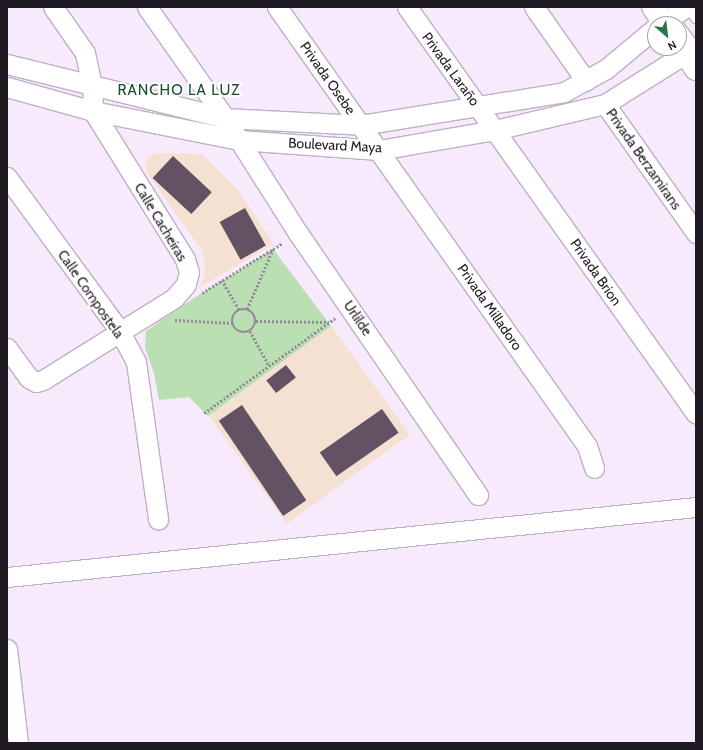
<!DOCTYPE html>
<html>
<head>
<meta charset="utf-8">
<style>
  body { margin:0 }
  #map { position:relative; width:703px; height:750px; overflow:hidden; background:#f7eafc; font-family:Cabin,sans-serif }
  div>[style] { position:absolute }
  .education>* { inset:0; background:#f5e1d2; transform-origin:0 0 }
  .green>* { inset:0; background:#b9dfb3 }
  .building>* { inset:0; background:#625263; transform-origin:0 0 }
  .path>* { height:2.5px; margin-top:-1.25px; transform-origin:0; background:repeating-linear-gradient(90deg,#948b98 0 2px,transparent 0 4px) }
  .path>.ring { margin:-1.25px; padding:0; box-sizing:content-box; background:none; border:2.5px solid #948b98; border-radius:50% }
  .roads { filter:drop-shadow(1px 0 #bfb0c5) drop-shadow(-1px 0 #bfb0c5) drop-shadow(0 1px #bfb0c5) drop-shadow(0 -1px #bfb0c5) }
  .service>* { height:10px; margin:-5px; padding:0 5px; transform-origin:5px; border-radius:5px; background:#fff }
  .minor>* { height:19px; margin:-9.5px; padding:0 9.5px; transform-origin:9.5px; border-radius:9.5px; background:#fff }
  .primary>* { height:22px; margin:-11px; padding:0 11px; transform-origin:11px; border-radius:11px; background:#fff }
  span { translate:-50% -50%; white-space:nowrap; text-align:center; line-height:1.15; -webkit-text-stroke:4px #fff; paint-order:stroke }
  .street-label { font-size:14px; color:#201a22 }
  .neighbourhood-label { font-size:15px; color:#184e2d; letter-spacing:1px }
  .frame { position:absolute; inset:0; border:8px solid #201a22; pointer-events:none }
  .north { position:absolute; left:647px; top:16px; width:40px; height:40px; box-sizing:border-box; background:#fff; border:1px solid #a6a3a7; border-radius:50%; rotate:152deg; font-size:11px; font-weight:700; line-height:16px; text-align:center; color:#201a22 }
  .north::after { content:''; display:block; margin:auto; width:14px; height:18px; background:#297748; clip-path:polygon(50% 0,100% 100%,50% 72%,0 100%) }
</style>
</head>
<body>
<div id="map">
  <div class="education">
    <div style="clip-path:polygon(156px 153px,202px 154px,239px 191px,274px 244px,200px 287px,204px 276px,205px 262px,201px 249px,147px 173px,146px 164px,149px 157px)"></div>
    <div style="left:331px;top:326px;width:134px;height:152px;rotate:54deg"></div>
  </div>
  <div class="green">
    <div style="clip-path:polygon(273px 249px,331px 326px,208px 416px,189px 397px,159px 400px,154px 373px,145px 348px,146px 331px,191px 300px)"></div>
  </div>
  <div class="building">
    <div style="left:173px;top:156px;width:53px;height:30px;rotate:43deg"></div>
    <div style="left:245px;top:208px;width:43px;height:29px;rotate:61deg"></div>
    <div style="left:286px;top:365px;width:16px;height:25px;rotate:52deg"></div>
    <div style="left:242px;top:405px;width:115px;height:28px;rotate:56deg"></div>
    <div style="left:382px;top:409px;width:29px;height:76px;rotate:55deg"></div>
  </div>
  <div class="path">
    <div style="left:222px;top:280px;width:34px;rotate:60deg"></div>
    <div style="left:202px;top:293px;width:84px;rotate:-31.8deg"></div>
    <div style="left:247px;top:309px;width:65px;rotate:-66.6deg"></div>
    <div style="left:273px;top:249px;width:12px;rotate:-31deg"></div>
    <div class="ring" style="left:232px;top:309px;width:21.5px;height:21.5px"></div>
    <div style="left:175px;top:320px;width:58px;rotate:3deg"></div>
    <div style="left:256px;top:321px;width:73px;rotate:0.8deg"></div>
    <div style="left:250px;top:331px;width:39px;rotate:61deg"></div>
    <div style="left:204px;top:413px;width:162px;rotate:-35.9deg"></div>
  </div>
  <div class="roads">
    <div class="service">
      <div style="left:688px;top:7px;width:14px;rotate:54deg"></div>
      <div style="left:679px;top:26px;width:27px;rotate:54deg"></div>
    </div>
    <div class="minor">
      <div style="left:147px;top:7px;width:136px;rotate:54.9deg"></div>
      <div style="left:225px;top:118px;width:136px;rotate:57.6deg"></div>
      <div style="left:298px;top:233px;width:318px;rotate:55.5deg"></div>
      <div style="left:277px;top:7px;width:537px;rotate:54.77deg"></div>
      <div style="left:587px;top:446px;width:23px;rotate:72deg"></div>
      <div style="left:407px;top:7px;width:499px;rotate:54.6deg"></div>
      <div style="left:534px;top:7px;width:90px;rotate:54.9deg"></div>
      <div style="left:661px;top:24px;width:30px;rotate:-34deg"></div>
      <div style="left:7px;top:64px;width:225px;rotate:13.9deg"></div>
      <div style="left:225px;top:118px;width:136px;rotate:2.9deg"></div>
      <div style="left:361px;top:125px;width:206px;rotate:-9.2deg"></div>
      <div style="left:564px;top:92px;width:48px;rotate:-28.7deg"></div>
      <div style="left:606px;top:69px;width:64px;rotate:-39.9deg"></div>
      <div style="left:7px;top:87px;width:89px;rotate:15.6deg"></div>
      <div style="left:93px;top:111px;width:149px;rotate:11.2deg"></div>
      <div style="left:239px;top:140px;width:140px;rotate:4.1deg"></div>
      <div style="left:379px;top:150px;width:118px;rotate:-9.8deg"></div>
      <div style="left:495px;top:130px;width:113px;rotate:-13.3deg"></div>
      <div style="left:605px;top:104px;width:107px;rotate:-32.1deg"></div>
      <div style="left:605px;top:104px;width:158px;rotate:54.8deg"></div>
      <div style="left:7px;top:177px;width:190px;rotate:53.8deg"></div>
      <div style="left:119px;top:330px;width:36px;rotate:62deg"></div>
      <div style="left:136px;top:362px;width:159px;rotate:82deg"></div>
      <div style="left:7px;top:348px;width:37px;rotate:54deg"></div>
      <div style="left:29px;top:378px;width:8px;rotate:30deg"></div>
      <div style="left:36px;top:382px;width:7px;rotate:-16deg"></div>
      <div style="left:43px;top:380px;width:155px;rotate:-32deg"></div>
      <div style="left:174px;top:298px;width:18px;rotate:-49deg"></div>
      <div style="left:186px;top:284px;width:12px;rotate:-76deg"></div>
      <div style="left:189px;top:272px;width:14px;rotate:-107deg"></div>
      <div style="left:185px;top:259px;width:174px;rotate:-121.9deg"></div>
      <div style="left:93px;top:111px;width:25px;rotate:-92deg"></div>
      <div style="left:92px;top:86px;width:34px;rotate:-102deg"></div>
      <div style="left:85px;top:53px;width:56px;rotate:-124.8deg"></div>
      <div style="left:7px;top:577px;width:693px;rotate:-5.8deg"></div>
      <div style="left:7px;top:649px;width:95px;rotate:83.3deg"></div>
    </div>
    <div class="primary">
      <div style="left:653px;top:7px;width:21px;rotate:55deg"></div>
      <div style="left:679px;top:44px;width:30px;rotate:56deg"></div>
    </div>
  </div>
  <div class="street-label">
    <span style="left:451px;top:69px;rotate:54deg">Privada Laraño</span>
    <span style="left:328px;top:78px;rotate:55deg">Privada Osebe</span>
    <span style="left:335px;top:145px;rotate:3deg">Boulevard Maya</span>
    <span style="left:644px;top:159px;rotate:55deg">Privada Berzamirans</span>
    <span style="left:161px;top:222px;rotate:59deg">Calle Cacheiras</span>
    <span style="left:596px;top:272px;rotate:55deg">Privada Brion</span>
    <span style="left:91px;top:294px;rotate:55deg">Calle Compostela</span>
    <span style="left:490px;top:307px;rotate:55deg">Privada Milladoro</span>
    <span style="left:358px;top:318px;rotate:56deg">Urlilde</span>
  </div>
  <div class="neighbourhood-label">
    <span style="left:179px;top:91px">RANCHO LA LUZ</span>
  </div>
  <div class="frame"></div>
  <div class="north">N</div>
</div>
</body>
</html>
